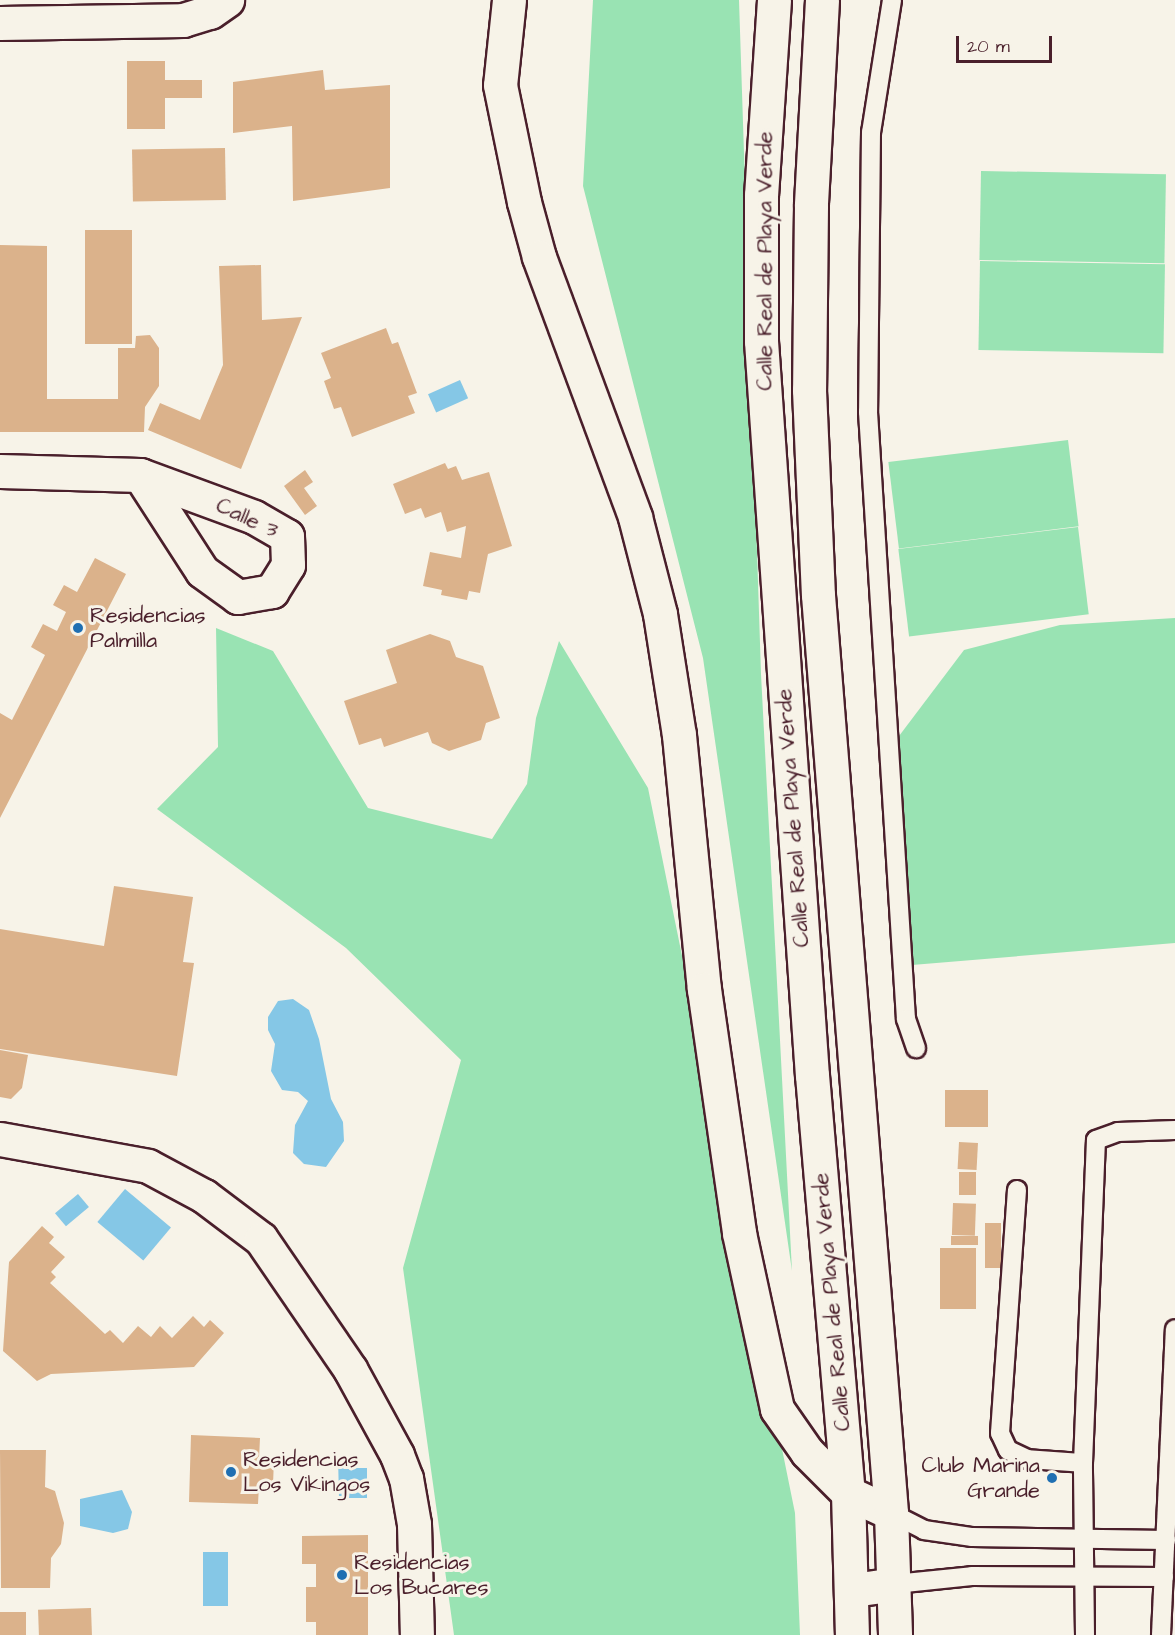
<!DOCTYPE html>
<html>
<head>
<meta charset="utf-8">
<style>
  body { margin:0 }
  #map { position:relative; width:1175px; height:1635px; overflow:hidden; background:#f7f3e8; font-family:"Architects Daughter",sans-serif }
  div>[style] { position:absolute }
  .green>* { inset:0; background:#99e3b3; transform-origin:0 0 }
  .water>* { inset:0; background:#85c7e6; transform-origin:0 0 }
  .building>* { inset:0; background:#dbb28b; transform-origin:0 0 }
  .roads { filter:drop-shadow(2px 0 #4a1f2b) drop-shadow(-2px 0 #4a1f2b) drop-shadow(0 2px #4a1f2b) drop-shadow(0 -2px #4a1f2b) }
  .service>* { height:18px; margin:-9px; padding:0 9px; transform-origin:9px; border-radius:9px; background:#f7f3e8 }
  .minor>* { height:33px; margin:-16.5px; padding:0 16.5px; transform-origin:16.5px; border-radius:16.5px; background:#f7f3e8 }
  .tertiary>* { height:33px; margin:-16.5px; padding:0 16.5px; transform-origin:16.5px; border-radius:16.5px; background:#f7f3e8 }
  .dots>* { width:16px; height:16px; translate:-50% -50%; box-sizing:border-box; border:3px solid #f7f3e8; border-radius:50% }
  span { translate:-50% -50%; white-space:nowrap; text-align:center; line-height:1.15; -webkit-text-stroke:6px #f7f3e8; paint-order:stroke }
  .street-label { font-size:22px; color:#4a1f2b }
  .poi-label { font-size:22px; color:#4a1f2b }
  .left { translate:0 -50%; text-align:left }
  .right { translate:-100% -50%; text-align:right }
  .scale { position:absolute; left:956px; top:36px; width:96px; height:27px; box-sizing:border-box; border:3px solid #4a1f2b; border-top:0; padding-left:8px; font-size:18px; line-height:21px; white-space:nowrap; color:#4a1f2b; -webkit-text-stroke:4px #f7f3e8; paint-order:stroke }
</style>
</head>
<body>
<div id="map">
  <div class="green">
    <div style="clip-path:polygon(593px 0,739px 0,761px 674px,792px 1271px,703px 658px,583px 186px)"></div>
    <div style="left:981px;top:171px;width:185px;height:89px;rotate:1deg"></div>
    <div style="left:980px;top:261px;width:185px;height:89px;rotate:1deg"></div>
    <div style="left:1068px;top:440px;width:87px;height:181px;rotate:83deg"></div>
    <div style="left:1078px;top:527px;width:88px;height:181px;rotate:83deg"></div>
    <div style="clip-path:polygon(1175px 618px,1175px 943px,912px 965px,896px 740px,964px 650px,1060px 625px)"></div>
    <div style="clip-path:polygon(216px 628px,273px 651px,368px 808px,492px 839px,527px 784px,536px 718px,559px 641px,648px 788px,795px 1513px,800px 1635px,454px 1635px,403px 1268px,461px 1060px,346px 948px,157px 809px,218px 747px)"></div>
  </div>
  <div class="water">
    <div style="left:460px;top:380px;width:20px;height:35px;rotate:66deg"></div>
    <div style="clip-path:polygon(293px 999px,309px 1010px,319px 1039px,331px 1099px,343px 1122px,344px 1141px,326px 1167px,304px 1164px,293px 1153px,295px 1125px,308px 1101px,298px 1092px,282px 1090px,271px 1071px,275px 1044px,268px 1030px,268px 1017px,278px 1001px)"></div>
    <div style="left:125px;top:1189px;width:60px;height:43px;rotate:40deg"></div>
    <div style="left:78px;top:1194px;width:17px;height:30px;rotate:50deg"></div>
    <div style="clip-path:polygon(338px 1457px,352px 1457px,352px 1468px,367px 1468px,367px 1498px,339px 1498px)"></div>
    <div style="clip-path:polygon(122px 1490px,132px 1512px,128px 1529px,113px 1533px,80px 1526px,80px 1499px)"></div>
    <div style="left:228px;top:1552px;width:54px;height:25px;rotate:90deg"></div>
  </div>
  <div class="building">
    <div style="clip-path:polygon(127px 61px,165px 61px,165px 80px,202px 80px,202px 98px,165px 98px,165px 129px,127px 129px)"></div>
    <div style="clip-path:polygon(323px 70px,325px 90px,390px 85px,390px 188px,293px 201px,292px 126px,233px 133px,233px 82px)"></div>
    <div style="left:225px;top:148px;width:52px;height:93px;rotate:89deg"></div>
    <div style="left:85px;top:230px;width:47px;height:114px"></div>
    <div style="clip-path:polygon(0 245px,47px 246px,47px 399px,118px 399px,118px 348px,135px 348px,136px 336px,150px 335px,159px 348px,159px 386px,145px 407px,144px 432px,0 432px)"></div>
    <div style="clip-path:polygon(261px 265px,262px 320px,302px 317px,241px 469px,148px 430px,160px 403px,200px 420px,223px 365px,219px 266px)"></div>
    <div style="clip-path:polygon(386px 328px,392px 344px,398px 342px,417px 393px,408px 396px,415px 413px,352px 437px,341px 407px,334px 409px,324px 381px,331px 378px,321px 353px)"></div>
    <div style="clip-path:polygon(445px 463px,448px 469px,456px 466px,462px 480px,489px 472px,512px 546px,488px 554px,480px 593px,469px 591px,467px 600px,441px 595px,442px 590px,423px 586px,430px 552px,461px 558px,466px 526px,447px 532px,441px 512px,425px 518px,421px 508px,405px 514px,393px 484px)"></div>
    <div style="clip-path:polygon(305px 470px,313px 482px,304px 488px,317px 506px,305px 515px,284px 486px)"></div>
    <div style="clip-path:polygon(95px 558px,126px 574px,0 818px,0 713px,12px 720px,45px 655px,31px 647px,43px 624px,57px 631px,66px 612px,53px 605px,64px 585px,77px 592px)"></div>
    <div style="clip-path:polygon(430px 634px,450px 641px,456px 657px,483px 666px,500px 718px,486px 723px,481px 740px,449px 751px,432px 743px,428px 732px,384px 747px,381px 738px,359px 745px,344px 701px,397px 683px,386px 650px)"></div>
    <div style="clip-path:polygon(114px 886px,193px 897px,183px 962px,194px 963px,177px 1076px,0 1049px,0 929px,104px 946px)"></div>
    <div style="clip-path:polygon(0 1050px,28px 1055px,22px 1088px,11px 1099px,0 1097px)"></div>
    <div style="left:945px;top:1090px;width:43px;height:37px"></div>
    <div style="left:959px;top:1142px;width:19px;height:27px;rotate:3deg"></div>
    <div style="left:959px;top:1172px;width:17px;height:23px"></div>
    <div style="left:953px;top:1203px;width:23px;height:32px;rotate:2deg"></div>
    <div style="left:985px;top:1223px;width:16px;height:45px"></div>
    <div style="clip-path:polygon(42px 1226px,54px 1237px,49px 1243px,65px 1257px,51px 1272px,56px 1277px,50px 1283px,105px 1334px,110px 1330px,123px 1343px,138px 1326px,151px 1337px,160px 1326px,172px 1338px,193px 1316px,204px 1327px,210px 1320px,224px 1333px,194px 1367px,51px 1374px,37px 1381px,3px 1351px,9px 1262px)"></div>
    <div style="left:951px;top:1236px;width:27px;height:9px"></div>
    <div style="left:940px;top:1248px;width:36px;height:61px"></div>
    <div style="clip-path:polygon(191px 1435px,260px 1438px,259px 1459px,274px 1459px,273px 1485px,259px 1485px,258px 1504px,189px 1502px)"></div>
    <div style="clip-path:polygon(0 1450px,46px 1450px,45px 1487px,55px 1491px,64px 1523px,61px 1544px,51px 1558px,50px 1588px,1px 1588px)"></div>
    <div style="clip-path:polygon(368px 1535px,368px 1635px,316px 1635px,316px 1622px,306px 1622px,306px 1587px,316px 1587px,316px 1564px,302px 1564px,302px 1536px)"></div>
    <div style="left:91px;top:1608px;width:27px;height:53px;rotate:88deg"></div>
    <div style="left:0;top:1612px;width:26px;height:23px"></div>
  </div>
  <div class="roads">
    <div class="service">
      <div style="left:892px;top:0;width:134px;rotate:99deg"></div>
      <div style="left:871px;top:132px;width:280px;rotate:90.6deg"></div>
      <div style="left:868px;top:412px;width:608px;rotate:86.42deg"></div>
      <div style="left:906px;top:1019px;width:31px;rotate:71deg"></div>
      <div style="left:1017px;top:1190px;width:244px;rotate:94deg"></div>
      <div style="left:1000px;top:1433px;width:19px;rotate:65deg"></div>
      <div style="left:1008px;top:1450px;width:21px;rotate:25deg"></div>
      <div style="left:1027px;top:1459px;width:56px;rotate:4.1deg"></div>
      <div style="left:891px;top:1513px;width:37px;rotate:27deg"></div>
      <div style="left:924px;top:1530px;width:49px;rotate:8.3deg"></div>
      <div style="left:972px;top:1537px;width:194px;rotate:0.9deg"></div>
      <div style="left:895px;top:1584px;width:77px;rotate:-5.9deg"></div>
      <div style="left:972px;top:1576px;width:192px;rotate:0.3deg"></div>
      <div style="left:1085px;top:1635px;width:172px;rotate:-90.7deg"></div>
      <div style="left:1083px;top:1463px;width:323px;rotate:-87.7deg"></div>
      <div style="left:1096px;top:1140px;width:23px;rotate:-20deg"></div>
      <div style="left:1118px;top:1132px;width:57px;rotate:-2deg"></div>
      <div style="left:1161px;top:1635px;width:306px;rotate:-87.4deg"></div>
    </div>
    <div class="minor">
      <div style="left:509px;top:0;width:85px;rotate:96deg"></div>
      <div style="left:500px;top:85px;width:119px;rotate:78.4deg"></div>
      <div style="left:524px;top:202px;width:57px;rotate:74.7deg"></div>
      <div style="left:539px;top:257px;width:277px;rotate:69.7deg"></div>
      <div style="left:635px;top:517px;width:100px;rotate:75.5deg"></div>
      <div style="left:660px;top:614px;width:122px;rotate:81.1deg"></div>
      <div style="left:679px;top:735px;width:255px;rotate:84.4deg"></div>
      <div style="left:704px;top:989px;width:246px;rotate:81.8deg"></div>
      <div style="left:739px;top:1233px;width:180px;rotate:77.8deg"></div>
      <div style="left:777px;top:1409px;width:52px;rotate:55.1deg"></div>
      <div style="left:807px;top:1452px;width:58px;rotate:45deg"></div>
      <div style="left:848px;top:1493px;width:47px;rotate:24.9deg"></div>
      <div style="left:0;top:23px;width:183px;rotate:-0.9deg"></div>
      <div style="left:183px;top:20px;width:28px;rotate:-17deg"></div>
      <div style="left:210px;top:12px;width:21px;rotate:-35deg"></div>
      <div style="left:0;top:471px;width:140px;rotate:1.6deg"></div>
      <div style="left:140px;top:475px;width:121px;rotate:20.2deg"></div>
      <div style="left:254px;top:517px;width:38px;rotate:30deg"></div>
      <div style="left:287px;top:536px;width:29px;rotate:88deg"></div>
      <div style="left:288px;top:565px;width:31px;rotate:122deg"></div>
      <div style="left:272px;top:591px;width:35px;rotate:170deg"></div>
      <div style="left:238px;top:597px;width:44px;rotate:-144.2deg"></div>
      <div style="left:202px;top:571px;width:114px;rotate:-122.9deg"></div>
      <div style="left:0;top:1139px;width:150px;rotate:10.3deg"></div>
      <div style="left:148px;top:1166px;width:64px;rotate:28.2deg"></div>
      <div style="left:204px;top:1196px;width:71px;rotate:37deg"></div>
      <div style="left:261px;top:1239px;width:158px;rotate:55.6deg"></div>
      <div style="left:350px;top:1369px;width:98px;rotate:61.3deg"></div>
      <div style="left:397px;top:1455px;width:25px;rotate:69deg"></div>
      <div style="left:406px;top:1478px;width:47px;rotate:80.1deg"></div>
      <div style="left:414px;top:1524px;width:111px;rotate:88.5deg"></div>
      <div style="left:853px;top:1590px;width:42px;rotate:-8.1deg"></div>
    </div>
    <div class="tertiary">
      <div style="left:774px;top:0;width:195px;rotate:93.8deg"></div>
      <div style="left:761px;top:195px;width:146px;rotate:90deg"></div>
      <div style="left:761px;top:341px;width:736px;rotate:86.03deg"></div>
      <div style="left:812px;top:1075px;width:420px;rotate:85.1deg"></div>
      <div style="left:848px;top:1493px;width:142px;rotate:88.4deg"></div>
      <div style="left:822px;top:0;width:206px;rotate:93.1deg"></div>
      <div style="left:811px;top:206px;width:184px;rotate:90.6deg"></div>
      <div style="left:809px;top:390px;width:205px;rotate:87.5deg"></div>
      <div style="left:818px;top:595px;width:921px;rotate:85.45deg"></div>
      <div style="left:891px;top:1513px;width:122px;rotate:88.1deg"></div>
    </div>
  </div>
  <div class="dots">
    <div style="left:78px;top:628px;background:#1f6fb2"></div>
    <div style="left:231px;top:1472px;background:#1f6fb2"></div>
    <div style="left:1052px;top:1478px;background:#1f6fb2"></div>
    <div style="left:342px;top:1575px;background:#1f6fb2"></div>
  </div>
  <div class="street-label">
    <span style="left:765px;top:261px;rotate:-90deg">Calle Real de Playa Verde</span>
    <span style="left:247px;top:518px;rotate:25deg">Calle 3</span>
    <span style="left:793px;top:818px;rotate:-94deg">Calle Real de Playa Verde</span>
    <span style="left:832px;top:1302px;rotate:-95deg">Calle Real de Playa Verde</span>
  </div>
  <div class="poi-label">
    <span class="left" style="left:90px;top:628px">Residencias<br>Palmilla</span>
    <span class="left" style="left:243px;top:1472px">Residencias<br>Los Vikingos</span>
    <span class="right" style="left:1040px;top:1478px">Club Marina<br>Grande</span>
    <span class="left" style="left:354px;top:1575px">Residencias<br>Los Bucares</span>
  </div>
  <div class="scale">20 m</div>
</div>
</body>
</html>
